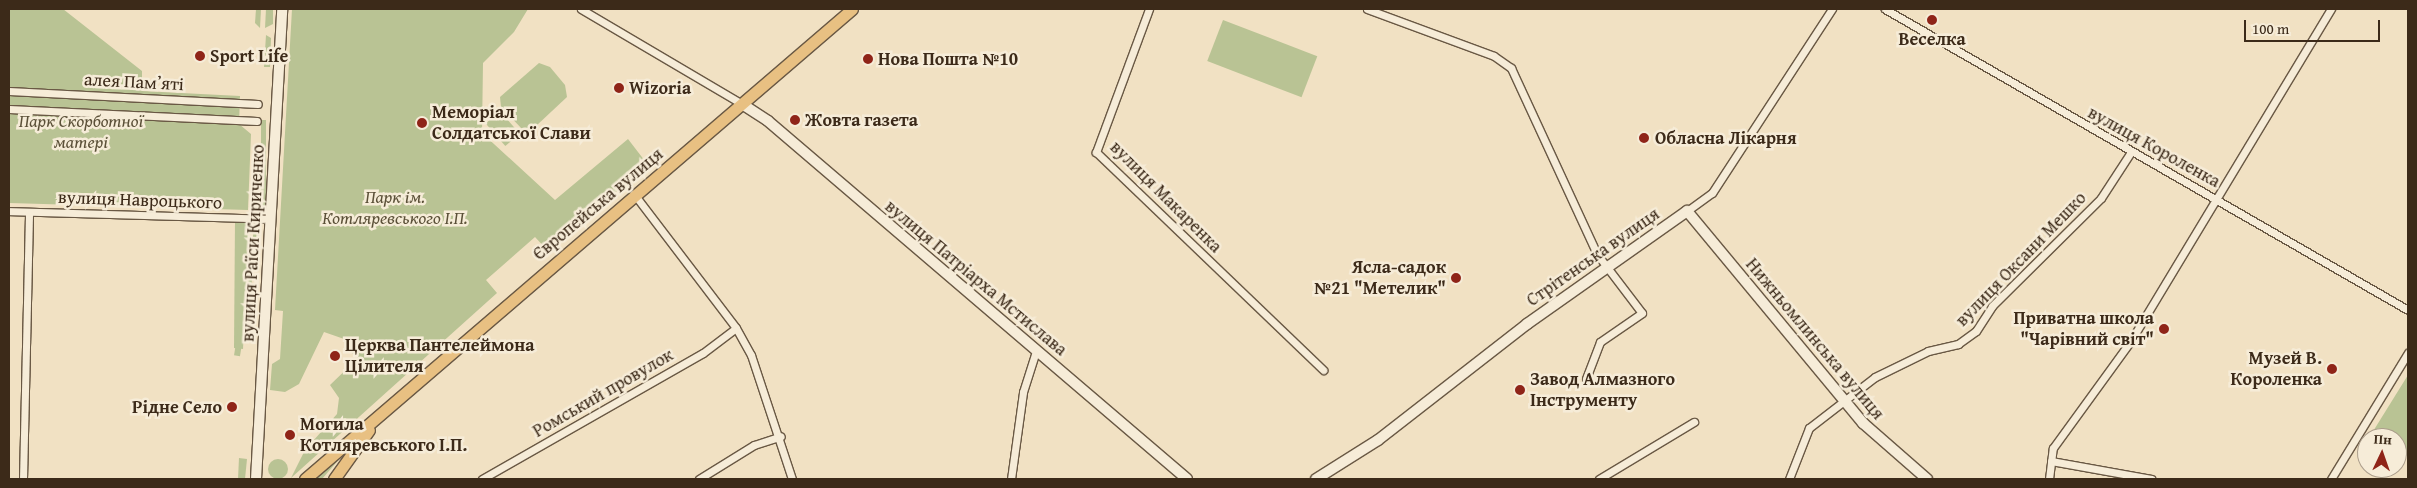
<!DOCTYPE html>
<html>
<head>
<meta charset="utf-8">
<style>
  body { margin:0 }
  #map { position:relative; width:2417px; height:488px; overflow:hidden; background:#f1e1c3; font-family:"Gentium Book Plus",serif }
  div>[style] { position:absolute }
  .green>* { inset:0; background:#b9c394; transform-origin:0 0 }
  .round { border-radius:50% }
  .roads { filter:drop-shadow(1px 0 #695844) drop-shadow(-1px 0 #695844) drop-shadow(0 1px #695844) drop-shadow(0 -1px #695844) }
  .street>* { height:7px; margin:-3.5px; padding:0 3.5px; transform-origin:3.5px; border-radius:3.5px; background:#f6ecd8 }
  .secondary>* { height:10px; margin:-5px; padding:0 5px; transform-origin:5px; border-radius:5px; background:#f6ecd8 }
  .primary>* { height:11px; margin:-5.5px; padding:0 5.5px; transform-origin:5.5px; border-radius:5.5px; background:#e8c082 }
  .dots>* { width:14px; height:14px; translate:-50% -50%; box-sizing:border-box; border:2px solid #f6ecd8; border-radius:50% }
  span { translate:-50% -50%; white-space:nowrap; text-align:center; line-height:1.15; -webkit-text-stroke:5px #f6ecd8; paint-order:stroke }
  .poi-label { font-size:18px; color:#3c2a19; font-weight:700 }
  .left { translate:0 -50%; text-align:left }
  .right { translate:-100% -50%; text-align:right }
  .street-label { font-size:18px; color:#3c2a19 }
  .park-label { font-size:18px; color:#5b5038; font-style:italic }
  .frame { position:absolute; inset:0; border:10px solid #3c2a19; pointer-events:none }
  .north { position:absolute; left:2357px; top:428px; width:50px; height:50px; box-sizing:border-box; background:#f6ecd8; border:1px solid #ac9e8c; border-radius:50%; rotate:3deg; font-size:14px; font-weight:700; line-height:20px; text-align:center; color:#3c2a19 }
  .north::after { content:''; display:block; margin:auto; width:18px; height:22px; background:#8f2418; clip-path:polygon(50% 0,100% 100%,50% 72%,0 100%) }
  .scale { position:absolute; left:2244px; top:20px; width:136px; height:22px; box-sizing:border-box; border:2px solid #3c2a19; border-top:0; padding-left:6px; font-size:15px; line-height:18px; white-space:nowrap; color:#3c2a19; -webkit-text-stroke:4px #f6ecd8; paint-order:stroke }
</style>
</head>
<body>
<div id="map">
  <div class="green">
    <div style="clip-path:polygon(9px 9px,63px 9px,142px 71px,142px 91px,240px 96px,239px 124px,251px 134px,248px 210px,9px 203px)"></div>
    <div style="clip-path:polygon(256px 9px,261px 9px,260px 28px,255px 23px)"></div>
    <div style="clip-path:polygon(266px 9px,273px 9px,273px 24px,265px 28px)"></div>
    <div style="clip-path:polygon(292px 9px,528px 9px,514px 32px,483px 63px,482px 133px,555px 200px,628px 139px,648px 165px,547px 250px,535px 237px,486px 280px,497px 293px,291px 478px,305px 450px,337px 414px,339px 398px,330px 385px,358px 358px,348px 350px,347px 340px,324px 332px,299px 384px,285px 392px,270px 390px,272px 364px,280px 359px,283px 311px,275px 310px)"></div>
    <div style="left:1223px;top:20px;width:101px;height:44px;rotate:21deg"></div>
    <div style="clip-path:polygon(266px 35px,271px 38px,270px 67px,264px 67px)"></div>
    <div style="clip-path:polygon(539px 63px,550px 67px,565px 85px,567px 97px,536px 126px,523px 130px,501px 107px,500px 97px)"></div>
    <div style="left:500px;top:111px;width:30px;height:19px;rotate:49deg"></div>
    <div style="left:261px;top:120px;width:5px;height:93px"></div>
    <div style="clip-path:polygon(235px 222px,249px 223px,243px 349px,234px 348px)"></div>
    <div style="left:255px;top:223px;width:6px;height:134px;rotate:9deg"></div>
    <div style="clip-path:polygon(2408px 375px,2408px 457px,2397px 449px,2397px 438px,2380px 438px,2372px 433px)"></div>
    <div style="clip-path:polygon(355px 441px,322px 479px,314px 479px,335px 457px)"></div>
    <div style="clip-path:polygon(239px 458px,247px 459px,245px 479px,238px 479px)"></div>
    <div class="round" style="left:268px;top:459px;width:20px;height:20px"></div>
  </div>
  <div class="roads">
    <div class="street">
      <div style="left:581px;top:9px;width:187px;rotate:30.5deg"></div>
      <div style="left:1149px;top:9px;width:153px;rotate:110.3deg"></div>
      <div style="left:1096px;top:152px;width:315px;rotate:43.8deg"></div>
      <div style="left:1367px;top:9px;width:135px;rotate:20.3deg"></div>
      <div style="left:1494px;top:56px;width:21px;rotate:35deg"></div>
      <div style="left:1511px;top:68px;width:205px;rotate:65.2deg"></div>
      <div style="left:1597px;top:254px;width:74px;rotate:52.7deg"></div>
      <div style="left:1642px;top:313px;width:51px;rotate:145.4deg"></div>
      <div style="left:1600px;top:342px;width:39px;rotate:111deg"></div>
      <div style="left:1885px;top:9px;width:603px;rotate:29.92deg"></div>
      <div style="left:9px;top:91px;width:249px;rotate:3deg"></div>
      <div style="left:9px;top:109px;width:248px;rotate:2.8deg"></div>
      <div style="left:634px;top:194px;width:168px;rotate:52.7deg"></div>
      <div style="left:736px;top:328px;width:31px;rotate:61deg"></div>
      <div style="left:751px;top:355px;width:131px;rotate:71.7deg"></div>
      <div style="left:9px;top:211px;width:262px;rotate:1.7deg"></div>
      <div style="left:1687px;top:211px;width:31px;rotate:-36deg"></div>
      <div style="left:1712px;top:193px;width:220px;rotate:-56.9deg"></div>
      <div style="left:2051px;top:461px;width:102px;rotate:10.2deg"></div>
      <div style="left:23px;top:479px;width:267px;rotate:-88.7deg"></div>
      <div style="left:482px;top:479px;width:254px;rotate:-29.7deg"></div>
      <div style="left:703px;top:353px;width:41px;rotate:-37.1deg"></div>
      <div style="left:699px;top:479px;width:65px;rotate:-31.7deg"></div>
      <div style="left:754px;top:445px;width:28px;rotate:-18deg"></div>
      <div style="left:1011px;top:479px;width:88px;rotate:-82.1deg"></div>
      <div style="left:1023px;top:392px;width:43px;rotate:-72.4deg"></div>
      <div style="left:1599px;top:479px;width:111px;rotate:-31deg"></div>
      <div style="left:1789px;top:479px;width:55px;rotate:-68.6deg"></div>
      <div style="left:1809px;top:428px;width:83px;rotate:-37.7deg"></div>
      <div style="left:1875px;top:377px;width:59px;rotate:-26.1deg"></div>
      <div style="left:1928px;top:351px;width:31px;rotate:-13deg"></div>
      <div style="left:1958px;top:344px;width:22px;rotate:-36deg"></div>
      <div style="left:1976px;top:331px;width:30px;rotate:-57deg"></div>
      <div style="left:1992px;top:306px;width:153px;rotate:-44.7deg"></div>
      <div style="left:2101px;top:198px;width:55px;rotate:-56.9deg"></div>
      <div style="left:2049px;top:479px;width:31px;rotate:-83deg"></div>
      <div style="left:2053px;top:448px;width:131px;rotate:-54deg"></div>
      <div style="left:2130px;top:342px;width:389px;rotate:-58.9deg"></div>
      <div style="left:2331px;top:479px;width:148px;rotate:-58.6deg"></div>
    </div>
    <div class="secondary">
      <div style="left:742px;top:104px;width:31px;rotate:33deg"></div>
      <div style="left:768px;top:121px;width:551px;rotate:40.51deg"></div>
      <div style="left:256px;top:479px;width:471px;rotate:-86.8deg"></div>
      <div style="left:1316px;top:479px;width:73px;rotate:-32.2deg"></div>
      <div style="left:1378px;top:440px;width:189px;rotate:-37.9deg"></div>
      <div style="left:1527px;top:324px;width:196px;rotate:-35.2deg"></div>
      <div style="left:1687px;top:211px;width:276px;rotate:50.3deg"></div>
      <div style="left:1863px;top:423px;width:85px;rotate:41.2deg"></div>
    </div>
    <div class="primary">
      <div style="left:305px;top:479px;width:721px;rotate:-40.67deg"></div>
      <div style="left:334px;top:479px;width:60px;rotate:-54.5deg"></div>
    </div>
  </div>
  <div class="dots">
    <div style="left:1932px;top:20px;background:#8f2418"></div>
    <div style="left:200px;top:56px;background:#8f2418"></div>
    <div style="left:868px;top:59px;background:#8f2418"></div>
    <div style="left:619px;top:88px;background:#8f2418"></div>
    <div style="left:795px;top:120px;background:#8f2418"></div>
    <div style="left:422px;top:123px;background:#8f2418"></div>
    <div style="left:1644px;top:138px;background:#8f2418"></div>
    <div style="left:1456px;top:278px;background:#8f2418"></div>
    <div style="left:2164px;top:329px;background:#8f2418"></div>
    <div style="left:335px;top:356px;background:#8f2418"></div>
    <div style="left:2332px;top:369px;background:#8f2418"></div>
    <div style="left:1520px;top:390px;background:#8f2418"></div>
    <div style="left:232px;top:407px;background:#8f2418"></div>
    <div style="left:290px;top:435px;background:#8f2418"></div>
  </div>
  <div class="poi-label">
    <span style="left:1932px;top:39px">Веселка</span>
    <span class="left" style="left:210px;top:56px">Sport Life</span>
    <span class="left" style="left:878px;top:59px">Нова Пошта №10</span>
    <span class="left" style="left:629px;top:88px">Wizoria</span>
    <span class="left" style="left:432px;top:123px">Меморіал<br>Солдатської Слави</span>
    <span class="left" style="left:805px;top:120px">Жовта газета</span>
    <span class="left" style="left:1655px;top:138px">Обласна Лікарня</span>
    <span class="right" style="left:1446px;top:278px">Ясла-садок<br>№21 "Метелик"</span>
    <span class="right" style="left:2154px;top:329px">Приватна школа<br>"Чарівний світ"</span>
    <span class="left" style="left:345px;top:356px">Церква Пантелеймона<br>Цілителя</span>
    <span class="right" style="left:2322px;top:369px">Музей В.<br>Короленка</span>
    <span class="left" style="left:1530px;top:390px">Завод Алмазного<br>Інструменту</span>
    <span class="right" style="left:222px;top:407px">Рідне Село</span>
    <span class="left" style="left:300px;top:435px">Могила<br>Котляревського І.П.</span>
  </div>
  <div class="street-label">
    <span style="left:134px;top:82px;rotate:3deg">алея Памʼяті</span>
    <span style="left:2154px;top:147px;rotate:29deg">вулиця Короленка</span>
    <span style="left:1166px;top:197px;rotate:45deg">вулиця Макаренка</span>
    <span style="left:140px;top:200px;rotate:2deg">вулиця Навроцького</span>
    <span style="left:598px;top:204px;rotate:-40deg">Європейська вулиця</span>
    <span style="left:253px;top:243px;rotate:-87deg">вулиця Раїси Кириченко</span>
    <span style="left:1593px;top:257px;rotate:-35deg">Стрітенська вулиця</span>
    <span style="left:2021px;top:259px;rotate:-46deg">вулиця Оксани Мешко</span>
    <span style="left:976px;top:278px;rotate:40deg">вулиця Патріарха Мстислава</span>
    <span style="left:1815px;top:339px;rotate:50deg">Нижньомлинська вулиця</span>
    <span style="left:603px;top:393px;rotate:-30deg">Ромський провулок</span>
  </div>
  <div class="park-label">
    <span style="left:81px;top:132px">Парк Скорботної<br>матері</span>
    <span style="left:395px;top:208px">Парк ім.<br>Котляревського І.П.</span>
  </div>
  <div class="frame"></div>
  <div class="north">Пн</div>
  <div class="scale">100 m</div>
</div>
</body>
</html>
